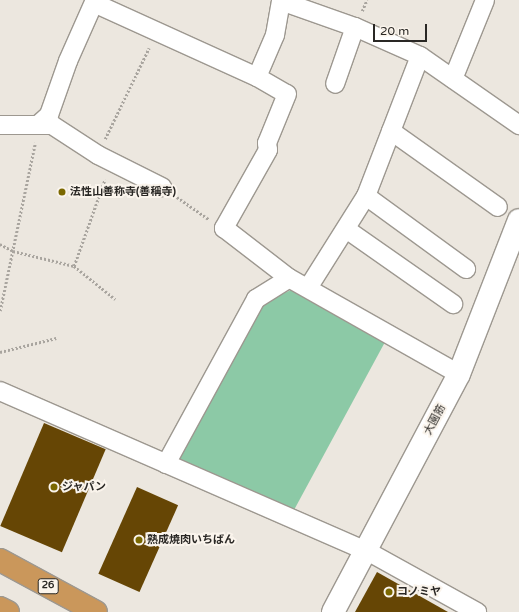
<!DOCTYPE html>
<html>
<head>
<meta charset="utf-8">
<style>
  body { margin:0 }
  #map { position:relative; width:519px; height:612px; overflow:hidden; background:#ece7df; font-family:"Varela Round","Noto Sans JP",sans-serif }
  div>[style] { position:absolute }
  .green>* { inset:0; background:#8cc9a6 }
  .building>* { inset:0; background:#664605; transform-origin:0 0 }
  .path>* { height:2.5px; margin-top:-1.25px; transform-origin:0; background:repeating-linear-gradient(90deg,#a9a59f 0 2px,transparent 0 4px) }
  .roads { filter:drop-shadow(1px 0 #9d9890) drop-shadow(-1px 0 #9d9890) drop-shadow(0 1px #9d9890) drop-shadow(0 -1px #9d9890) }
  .minor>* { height:18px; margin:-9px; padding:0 9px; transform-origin:9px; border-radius:9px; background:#fff }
  .tertiary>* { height:22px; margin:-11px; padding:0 11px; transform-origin:11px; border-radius:11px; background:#fff }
  .trunk>* { height:22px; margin:-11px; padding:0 11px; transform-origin:11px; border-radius:11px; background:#ca975b }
  .dots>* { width:11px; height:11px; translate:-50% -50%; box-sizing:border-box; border:2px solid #faf4ec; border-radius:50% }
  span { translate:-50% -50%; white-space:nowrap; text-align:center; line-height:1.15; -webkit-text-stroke:4px #faf4ec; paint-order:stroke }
  .shield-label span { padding:1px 3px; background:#faf4ec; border:1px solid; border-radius:3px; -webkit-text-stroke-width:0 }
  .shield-label { font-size:10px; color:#2a2825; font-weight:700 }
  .poi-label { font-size:11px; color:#2a2825; font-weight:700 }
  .left { translate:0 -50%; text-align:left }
  .street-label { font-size:11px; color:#2a2825 }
  .scale { position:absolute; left:373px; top:24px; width:54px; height:18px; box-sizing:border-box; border:2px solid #2a2825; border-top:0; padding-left:5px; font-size:12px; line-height:14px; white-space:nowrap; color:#2a2825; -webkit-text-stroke:3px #faf4ec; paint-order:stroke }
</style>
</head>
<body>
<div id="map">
  <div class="green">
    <div style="clip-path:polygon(291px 290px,385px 342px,294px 510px,177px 458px,263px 303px)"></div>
  </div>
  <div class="building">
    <div style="left:44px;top:423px;width:67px;height:112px;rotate:23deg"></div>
    <div style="left:137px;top:487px;width:45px;height:95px;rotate:24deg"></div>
    <div style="clip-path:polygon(377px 572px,448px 612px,355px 612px)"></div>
  </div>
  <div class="path">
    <div style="left:362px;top:11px;width:12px;rotate:-66deg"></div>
    <div style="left:105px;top:139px;width:101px;rotate:-64.2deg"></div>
    <div style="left:177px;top:197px;width:39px;rotate:35deg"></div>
    <div style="left:0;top:244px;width:15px;rotate:28deg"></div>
    <div style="left:13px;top:251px;width:63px;rotate:13.8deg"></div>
    <div style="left:74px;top:266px;width:53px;rotate:38.8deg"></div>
    <div style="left:74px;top:266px;width:92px;rotate:-70.4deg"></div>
    <div style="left:0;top:311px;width:172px;rotate:-78.2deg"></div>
    <div style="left:0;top:352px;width:58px;rotate:-14deg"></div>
  </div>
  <div class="roads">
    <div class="minor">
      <div style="left:281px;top:1px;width:78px;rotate:19.4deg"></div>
      <div style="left:355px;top:27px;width:60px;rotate:109.3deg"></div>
      <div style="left:94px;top:3px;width:179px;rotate:24.4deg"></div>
      <div style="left:257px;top:77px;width:34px;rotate:30deg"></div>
      <div style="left:287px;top:94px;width:53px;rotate:112.2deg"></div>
      <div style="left:267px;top:143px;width:7px;rotate:82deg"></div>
      <div style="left:268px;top:150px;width:90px;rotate:119.4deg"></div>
      <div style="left:224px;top:228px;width:82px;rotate:37.6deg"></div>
      <div style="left:289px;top:278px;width:195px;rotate:29.5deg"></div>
      <div style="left:355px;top:27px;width:71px;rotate:24deg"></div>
      <div style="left:420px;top:56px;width:121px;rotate:34.9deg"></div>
      <div style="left:257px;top:77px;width:46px;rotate:-66.8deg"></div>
      <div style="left:275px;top:35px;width:36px;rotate:-80deg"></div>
      <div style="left:453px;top:79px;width:85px;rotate:-67.9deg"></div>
      <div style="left:0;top:125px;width:52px"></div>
      <div style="left:52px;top:125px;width:55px;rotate:33.1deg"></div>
      <div style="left:98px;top:155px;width:72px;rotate:26.6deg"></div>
      <div style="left:38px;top:125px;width:15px;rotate:-42deg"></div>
      <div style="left:49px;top:115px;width:57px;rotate:-70.6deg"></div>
      <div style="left:68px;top:61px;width:67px;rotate:-66.1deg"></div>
      <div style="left:391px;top:131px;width:131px;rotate:35.4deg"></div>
      <div style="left:366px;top:196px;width:124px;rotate:36.1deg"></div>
      <div style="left:346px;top:229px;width:131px;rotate:35deg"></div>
      <div style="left:308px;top:288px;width:109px;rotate:-57.8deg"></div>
      <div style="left:366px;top:196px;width:150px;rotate:-68.9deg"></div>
      <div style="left:0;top:391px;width:400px;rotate:23.6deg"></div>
      <div style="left:367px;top:551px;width:126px;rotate:29deg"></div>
      <div style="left:166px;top:464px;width:188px;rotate:-61.4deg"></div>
      <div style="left:256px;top:299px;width:39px;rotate:-32deg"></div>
    </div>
    <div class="tertiary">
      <div style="left:333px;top:612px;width:269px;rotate:-62.1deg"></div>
      <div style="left:459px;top:374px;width:165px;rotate:-68.7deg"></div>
    </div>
    <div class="trunk">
      <div style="left:0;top:560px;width:109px;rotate:28.4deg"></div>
      <div style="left:0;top:608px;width:9px;rotate:27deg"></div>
    </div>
  </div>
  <div class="dots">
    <div style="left:62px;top:192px;background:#7b6800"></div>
    <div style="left:54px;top:487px;background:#7b6800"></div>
    <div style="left:139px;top:540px;background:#7b6800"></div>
    <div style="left:389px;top:592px;background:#7b6800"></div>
  </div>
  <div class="shield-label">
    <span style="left:48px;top:586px">26</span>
  </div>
  <div class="poi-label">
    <span class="left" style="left:70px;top:192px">法性山善称寺(善稱寺)</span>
    <span class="left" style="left:62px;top:487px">ジャパン</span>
    <span class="left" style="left:147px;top:540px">熟成焼肉いちばん</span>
    <span class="left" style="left:397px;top:592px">コノミヤ</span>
  </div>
  <div class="street-label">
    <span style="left:435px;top:420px;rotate:-62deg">大園筋</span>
  </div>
  <div class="scale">20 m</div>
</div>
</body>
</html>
